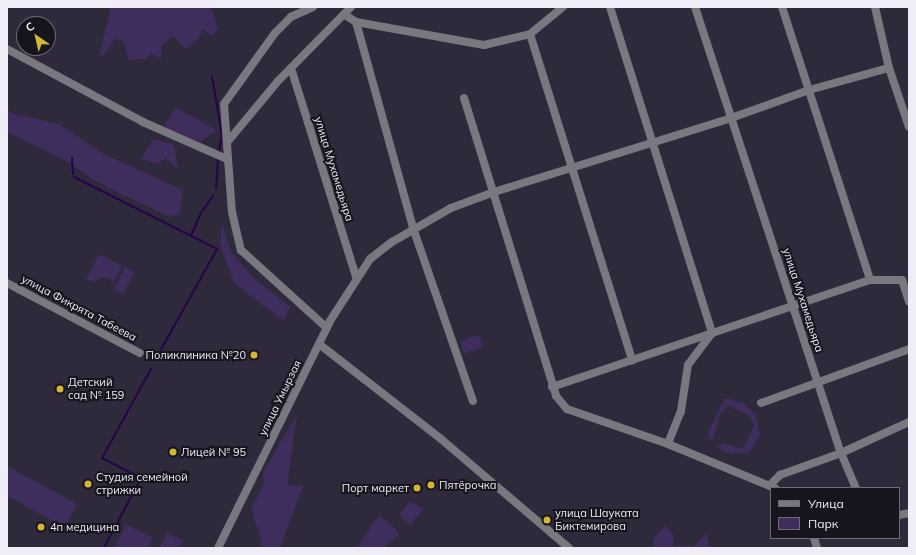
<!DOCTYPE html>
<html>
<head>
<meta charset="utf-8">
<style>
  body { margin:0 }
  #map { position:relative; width:916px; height:555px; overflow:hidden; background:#2f2a3b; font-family:Mulish,sans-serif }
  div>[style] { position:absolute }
  .green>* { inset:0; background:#3e2d5d; transform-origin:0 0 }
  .stream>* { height:2px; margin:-1px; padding:0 1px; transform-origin:1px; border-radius:1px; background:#27024d }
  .minor>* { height:8px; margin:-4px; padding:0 4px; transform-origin:4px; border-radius:4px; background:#797780 }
  .dots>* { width:11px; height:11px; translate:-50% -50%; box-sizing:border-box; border:2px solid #16141c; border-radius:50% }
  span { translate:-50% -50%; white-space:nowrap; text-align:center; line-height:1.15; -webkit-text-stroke:4px #16141c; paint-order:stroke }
  .street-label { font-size:11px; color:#f0edf9 }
  .poi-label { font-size:11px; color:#f0edf9 }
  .right { translate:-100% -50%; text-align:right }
  .left { translate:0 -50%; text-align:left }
  .frame { position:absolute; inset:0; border:8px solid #f0edf9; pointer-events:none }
  .legend { position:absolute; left:770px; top:487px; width:130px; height:52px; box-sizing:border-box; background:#16141c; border:1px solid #6d6b74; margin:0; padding:5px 7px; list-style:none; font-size:12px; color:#f0edf9 }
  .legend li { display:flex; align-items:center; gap:8px; height:20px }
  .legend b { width:20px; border:1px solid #6d6b74 }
  .north { position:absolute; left:16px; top:16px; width:40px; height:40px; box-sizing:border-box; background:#16141c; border:1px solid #6d6b74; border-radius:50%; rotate:326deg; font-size:11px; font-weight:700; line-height:16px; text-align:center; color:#f0edf9 }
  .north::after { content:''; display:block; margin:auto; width:14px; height:18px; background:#d3b635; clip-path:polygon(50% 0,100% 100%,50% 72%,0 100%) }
</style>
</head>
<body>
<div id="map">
  <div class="green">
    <div style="clip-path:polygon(111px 7px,211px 7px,218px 29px,212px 36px,202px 29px,200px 37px,186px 49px,173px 36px,161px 46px,162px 58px,150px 54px,146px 59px,129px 60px,123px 41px,115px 39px,104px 55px,99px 56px)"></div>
    <div style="clip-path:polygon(176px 108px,217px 130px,200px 142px,163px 127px)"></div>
    <div style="clip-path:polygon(7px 109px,14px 114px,59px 124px,102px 153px,183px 190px,180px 215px,168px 216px,119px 193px,92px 179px,69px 162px,7px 132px)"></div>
    <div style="clip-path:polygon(153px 139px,174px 145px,178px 170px,166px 158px,158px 164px,141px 159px)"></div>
    <div style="clip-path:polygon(222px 223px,231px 252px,255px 279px,290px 307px,284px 321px,234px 283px,220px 244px)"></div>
    <div style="clip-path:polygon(99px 254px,122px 266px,112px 284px,111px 279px,102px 277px,93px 282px,86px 279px)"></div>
    <div style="left:125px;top:267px;width:11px;height:25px;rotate:27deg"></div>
    <div style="left:479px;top:335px;width:13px;height:20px;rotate:72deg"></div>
    <div style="clip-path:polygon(725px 398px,744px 403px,756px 415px,760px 435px,749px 453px,731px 454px,721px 450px,716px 445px,723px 443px,743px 449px,754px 425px,749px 415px,728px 406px,720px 414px,713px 440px,709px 439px,708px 432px)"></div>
    <div style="clip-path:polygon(297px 414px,287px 485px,303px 486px,280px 548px,263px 548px,251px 508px,264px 483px,263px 473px)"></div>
    <div style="clip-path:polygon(7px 466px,77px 504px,65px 527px,7px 496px)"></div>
    <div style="clip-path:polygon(410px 501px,424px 509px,410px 525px,399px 515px)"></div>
    <div style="clip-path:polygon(379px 515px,398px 531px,398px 536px,383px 548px,357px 548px)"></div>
    <div style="clip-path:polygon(126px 524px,153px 538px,148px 548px,114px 548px)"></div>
    <div style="clip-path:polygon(665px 526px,673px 535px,674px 546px,694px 546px,707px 533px,709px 548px,652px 548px,654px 537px)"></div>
    <div style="clip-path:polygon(167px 533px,183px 541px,179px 548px,160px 548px)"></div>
  </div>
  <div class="stream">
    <div style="left:212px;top:76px;width:60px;rotate:80.4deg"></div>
    <div style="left:222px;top:135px;width:16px;rotate:101deg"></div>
    <div style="left:72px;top:158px;width:16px;rotate:86deg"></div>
    <div style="left:74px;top:177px;width:160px;rotate:26.7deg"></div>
    <div style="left:217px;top:249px;width:119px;rotate:119.1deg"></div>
    <div style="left:216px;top:189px;width:30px;rotate:-86deg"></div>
    <div style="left:191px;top:236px;width:25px;rotate:-67deg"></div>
    <div style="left:201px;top:213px;width:21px;rotate:-55deg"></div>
    <div style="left:104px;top:548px;width:79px;rotate:-62.1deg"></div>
    <div style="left:141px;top:478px;width:44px;rotate:-152.9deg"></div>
    <div style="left:102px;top:458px;width:102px;rotate:-61.2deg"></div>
  </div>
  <div class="minor">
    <div style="left:313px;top:7px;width:24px;rotate:156deg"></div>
    <div style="left:291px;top:17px;width:23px;rotate:135deg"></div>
    <div style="left:275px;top:33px;width:87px;rotate:125.7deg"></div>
    <div style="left:224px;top:104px;width:108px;rotate:85.8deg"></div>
    <div style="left:232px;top:212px;width:39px;rotate:77deg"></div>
    <div style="left:241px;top:250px;width:116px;rotate:42.2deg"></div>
    <div style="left:610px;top:7px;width:342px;rotate:72.6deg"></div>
    <div style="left:712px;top:333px;width:40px;rotate:127deg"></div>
    <div style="left:688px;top:365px;width:47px;rotate:98.7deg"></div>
    <div style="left:681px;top:411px;width:35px;rotate:112deg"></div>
    <div style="left:695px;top:7px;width:469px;rotate:71.9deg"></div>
    <div style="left:841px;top:453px;width:38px;rotate:67deg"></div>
    <div style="left:782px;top:7px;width:287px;rotate:72.1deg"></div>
    <div style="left:875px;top:7px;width:63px;rotate:77.1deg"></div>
    <div style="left:889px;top:68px;width:62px;rotate:71.3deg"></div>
    <div style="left:345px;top:15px;width:13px;rotate:32deg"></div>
    <div style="left:356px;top:22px;width:130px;rotate:10.2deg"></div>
    <div style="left:484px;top:45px;width:47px;rotate:-13.4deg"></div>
    <div style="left:530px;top:34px;width:342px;rotate:72.6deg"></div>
    <div style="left:356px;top:22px;width:214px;rotate:74.5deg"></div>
    <div style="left:413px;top:228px;width:183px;rotate:70.9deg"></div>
    <div style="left:530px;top:34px;width:43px;rotate:-39.3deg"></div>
    <div style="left:7px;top:49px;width:154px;rotate:28.2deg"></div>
    <div style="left:143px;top:122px;width:92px;rotate:23.8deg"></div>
    <div style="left:291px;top:68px;width:219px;rotate:72.7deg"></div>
    <div style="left:464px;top:98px;width:312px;rotate:72.8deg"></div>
    <div style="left:556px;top:396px;width:17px;rotate:50deg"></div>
    <div style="left:567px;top:409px;width:107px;rotate:19.1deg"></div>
    <div style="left:668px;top:444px;width:116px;rotate:22.4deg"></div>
    <div style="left:229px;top:140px;width:77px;rotate:-50.3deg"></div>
    <div style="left:278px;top:81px;width:104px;rotate:-45.4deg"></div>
    <div style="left:7px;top:283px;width:150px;rotate:27.8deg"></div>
    <div style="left:319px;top:344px;width:155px;rotate:37.9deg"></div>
    <div style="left:441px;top:439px;width:168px;rotate:40.4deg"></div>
    <div style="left:552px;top:387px;width:336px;rotate:-18.6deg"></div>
    <div style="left:870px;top:280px;width:32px"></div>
    <div style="left:902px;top:280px;width:23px;rotate:72deg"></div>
    <div style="left:761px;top:403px;width:158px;rotate:-20deg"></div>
    <div style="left:771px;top:484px;width:13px;rotate:-45deg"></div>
    <div style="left:780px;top:475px;width:65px;rotate:-19.8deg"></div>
    <div style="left:841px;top:453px;width:75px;rotate:-24.5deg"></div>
    <div style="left:899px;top:515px;width:10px;rotate:-11deg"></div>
    <div style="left:814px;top:538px;width:10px;rotate:73deg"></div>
    <div style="left:218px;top:548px;width:253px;rotate:-63.7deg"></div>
    <div style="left:330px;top:321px;width:74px;rotate:-57.2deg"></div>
    <div style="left:370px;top:259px;width:28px;rotate:-38deg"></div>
    <div style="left:392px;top:242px;width:68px;rotate:-30deg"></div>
    <div style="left:451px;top:208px;width:46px;rotate:-20.4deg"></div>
    <div style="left:494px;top:192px;width:248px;rotate:-17.3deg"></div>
    <div style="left:731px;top:118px;width:83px;rotate:-19.7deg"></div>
    <div style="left:809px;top:90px;width:83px;rotate:-15.4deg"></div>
  </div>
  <div class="dots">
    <div style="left:254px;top:355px;background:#d3b635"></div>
    <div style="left:60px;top:389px;background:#d3b635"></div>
    <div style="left:173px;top:452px;background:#d3b635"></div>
    <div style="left:88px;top:484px;background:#d3b635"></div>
    <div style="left:431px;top:485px;background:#d3b635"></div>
    <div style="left:417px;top:488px;background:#d3b635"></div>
    <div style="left:547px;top:520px;background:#d3b635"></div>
    <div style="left:41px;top:527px;background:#d3b635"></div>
  </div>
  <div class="street-label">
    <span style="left:334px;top:169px;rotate:73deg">улица Мухамедьяра</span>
    <span style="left:803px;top:300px;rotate:72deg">улица Мухамедьяра</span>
    <span style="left:79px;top:308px;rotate:28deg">улица Фикрята Табеева</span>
    <span style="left:280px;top:398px;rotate:-64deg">улица Умырзая</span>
  </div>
  <div class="poi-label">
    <span class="right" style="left:246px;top:355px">Поликлиника №20</span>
    <span class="left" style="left:68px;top:389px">Детский<br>сад № 159</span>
    <span class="left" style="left:181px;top:452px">Лицей № 95</span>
    <span class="left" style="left:96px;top:484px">Студия семейной<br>стрижки</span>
    <span class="left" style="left:439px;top:485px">Пятёрочка</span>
    <span class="right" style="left:409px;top:488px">Порт маркет</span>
    <span class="left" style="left:555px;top:520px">улица Шауката<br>Биктемирова</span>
    <span class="left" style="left:50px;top:527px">4п медицина</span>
  </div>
  <div class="frame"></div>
  <ul class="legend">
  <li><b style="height:5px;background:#797780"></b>Улица</li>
  <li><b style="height:11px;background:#3e2d5d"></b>Парк</li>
  </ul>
  <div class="north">С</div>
</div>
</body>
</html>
